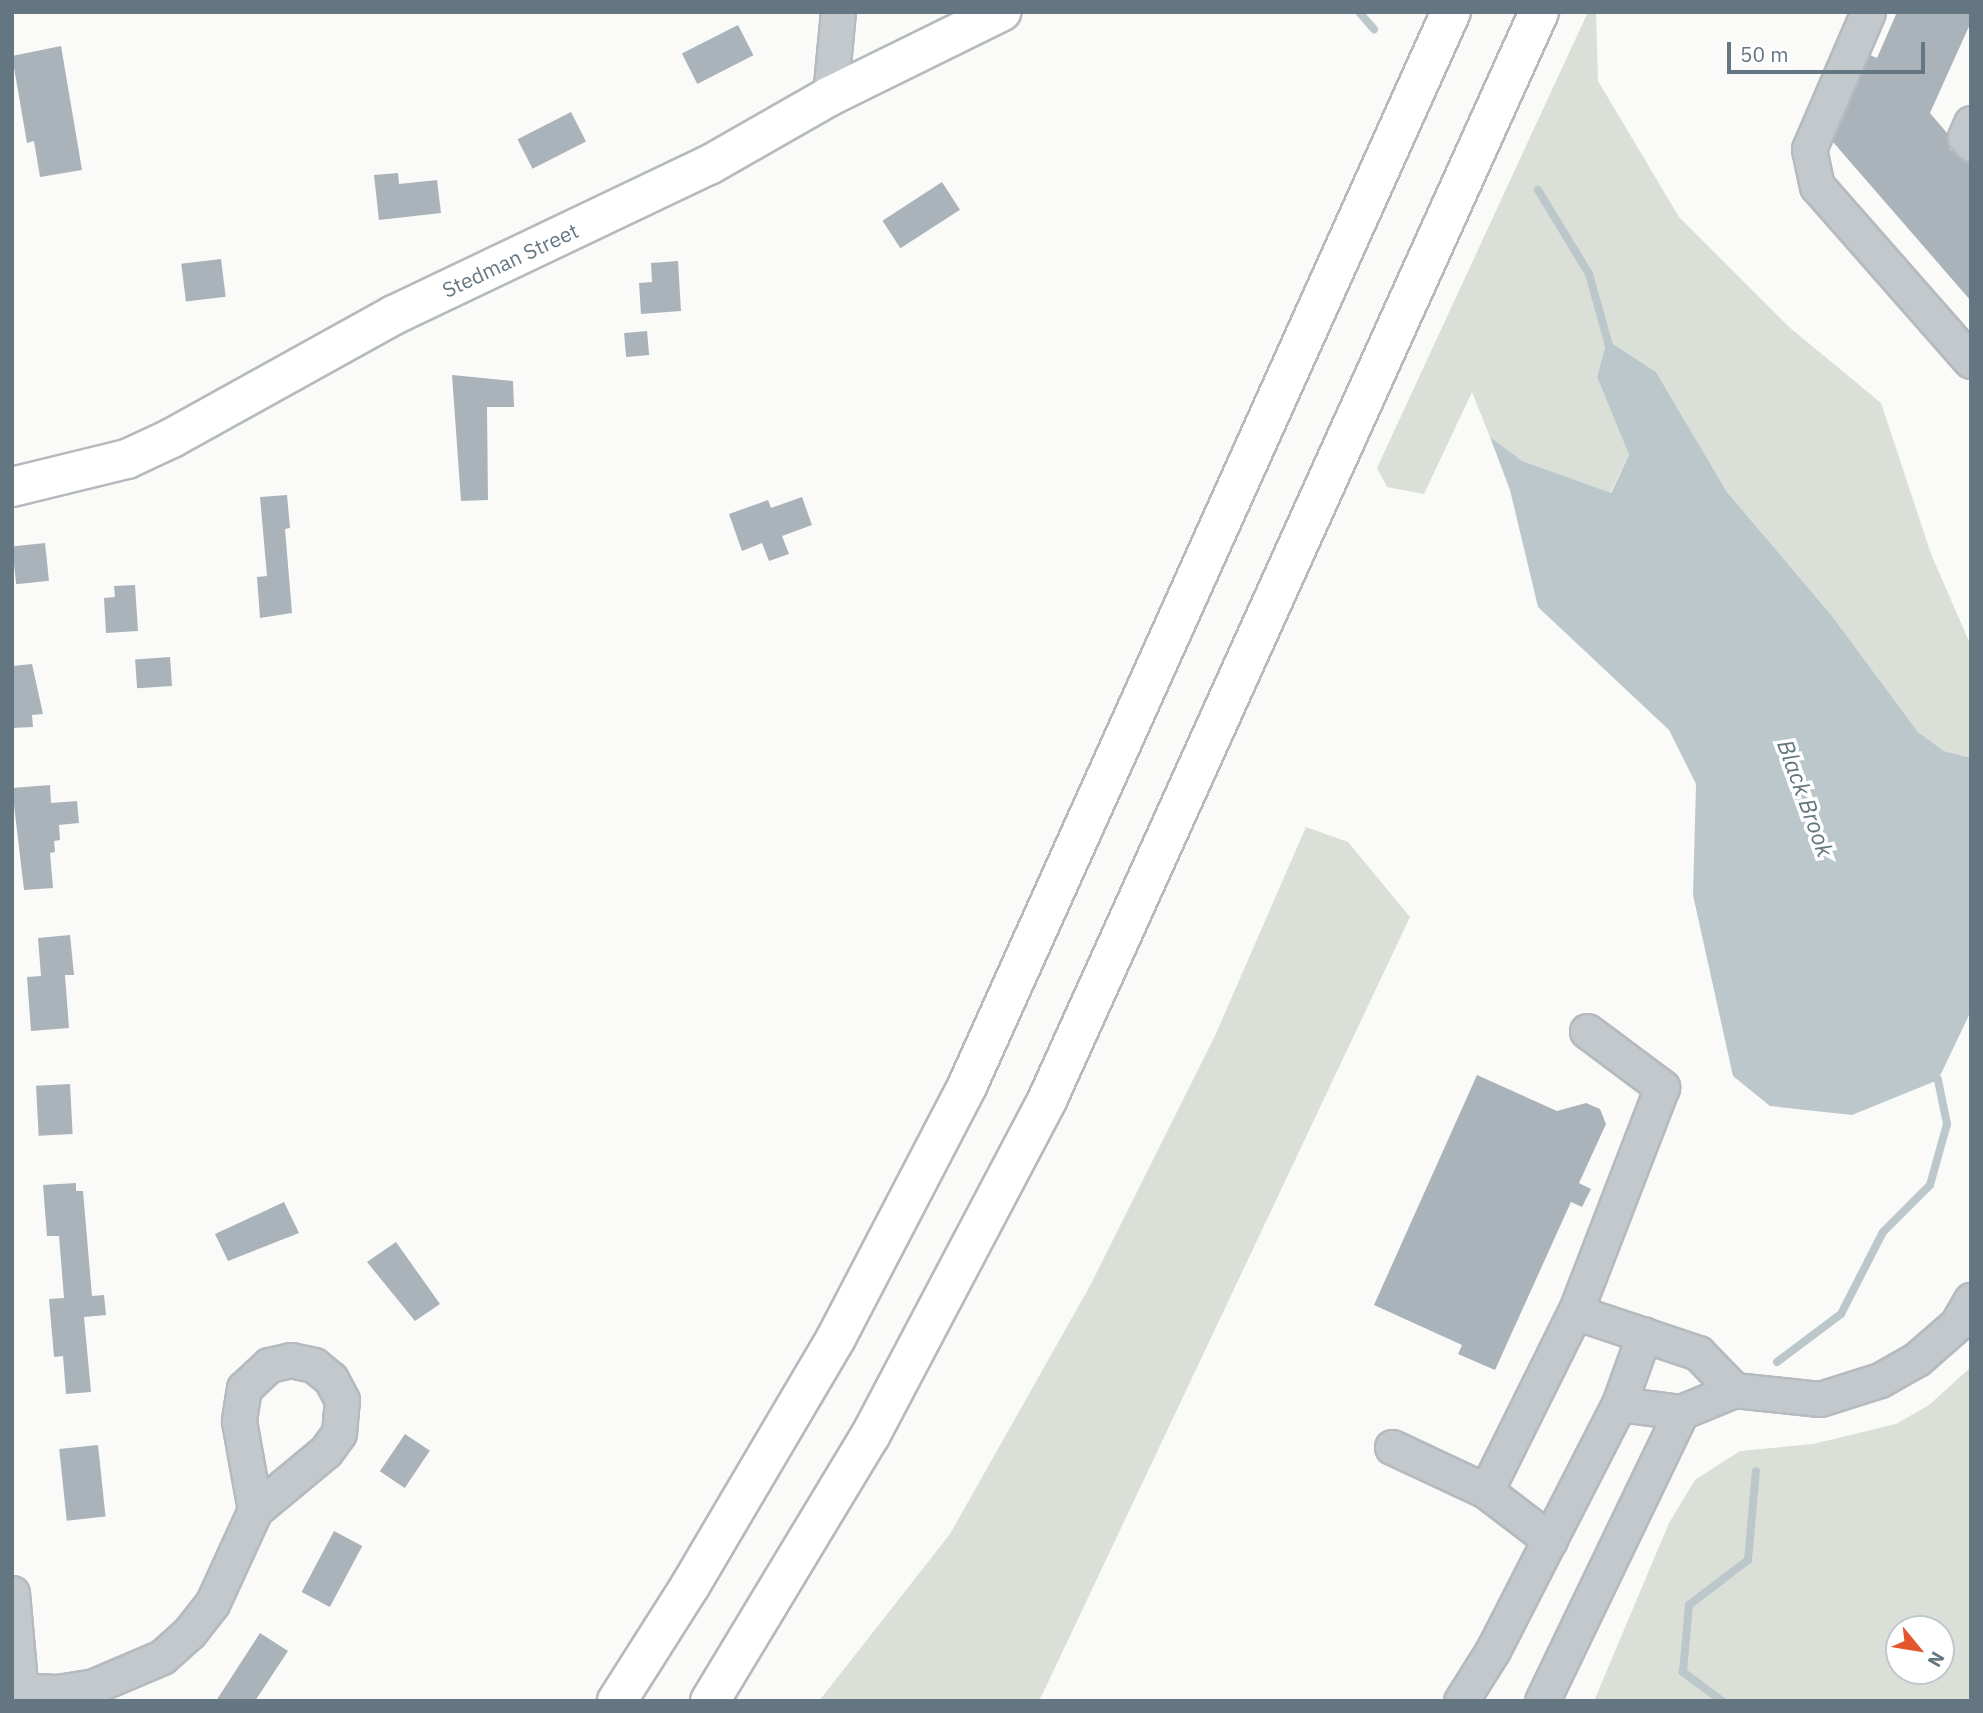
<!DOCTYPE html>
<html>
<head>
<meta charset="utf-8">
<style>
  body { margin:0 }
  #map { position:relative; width:1983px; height:1713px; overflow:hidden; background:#fafaf8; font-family:"IBM Plex Sans",sans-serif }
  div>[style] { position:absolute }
  .green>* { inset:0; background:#dadfd7 }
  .water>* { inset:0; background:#bbc7cb }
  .stream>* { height:8px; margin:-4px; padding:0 4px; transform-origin:4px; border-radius:4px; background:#bbc7cb }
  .building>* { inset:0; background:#aab3b9; transform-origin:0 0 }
  .roads { filter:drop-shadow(2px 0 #b5babe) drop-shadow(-2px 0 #b5babe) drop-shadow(0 2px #b5babe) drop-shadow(0 -2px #b5babe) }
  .minor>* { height:33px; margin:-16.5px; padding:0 16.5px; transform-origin:16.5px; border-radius:16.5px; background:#c3c8cc }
  .major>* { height:38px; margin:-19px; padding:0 19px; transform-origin:19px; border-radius:19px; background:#fff }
  .highway>* { height:38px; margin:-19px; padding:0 19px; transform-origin:19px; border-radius:19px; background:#fff }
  span { translate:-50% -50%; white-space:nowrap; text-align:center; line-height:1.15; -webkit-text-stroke:7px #fff; paint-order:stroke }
  .street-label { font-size:21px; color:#657683 }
  .water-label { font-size:23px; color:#60757c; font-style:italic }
  .frame { position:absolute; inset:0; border:14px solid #657683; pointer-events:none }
  .north { position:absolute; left:1885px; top:1615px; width:70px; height:70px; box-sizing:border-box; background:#fff; border:2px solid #c1c8cd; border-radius:50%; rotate:120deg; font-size:19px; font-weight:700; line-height:28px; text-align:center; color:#657683 }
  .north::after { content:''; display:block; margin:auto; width:24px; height:32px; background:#e4572e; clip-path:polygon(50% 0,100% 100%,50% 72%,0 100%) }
  .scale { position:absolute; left:1727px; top:42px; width:198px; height:32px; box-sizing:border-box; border:4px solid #657683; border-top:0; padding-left:9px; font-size:21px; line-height:24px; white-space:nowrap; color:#657683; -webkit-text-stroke:5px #fff; paint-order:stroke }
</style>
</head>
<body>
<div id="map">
  <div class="green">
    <div style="clip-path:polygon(1588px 12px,1596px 12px,1598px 81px,1679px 217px,1789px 327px,1881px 403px,1931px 554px,1971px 646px,1971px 758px,1944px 751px,1918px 732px,1832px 616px,1727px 492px,1656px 372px,1607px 340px,1597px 377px,1629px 455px,1610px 493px,1521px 461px,1490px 437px,1472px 392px,1424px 494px,1387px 487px,1377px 468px)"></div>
    <div style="clip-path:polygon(1306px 827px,1348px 842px,1410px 917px,1043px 1693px,1038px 1701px,819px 1701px,950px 1534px,1091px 1284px,1214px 1038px)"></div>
    <div style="clip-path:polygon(evenodd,1971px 1367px,1971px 1701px,1594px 1701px,1669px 1523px,1695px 1480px,1740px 1451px,1813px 1444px,1896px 1424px,1929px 1405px,1971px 1367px,1899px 1629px,1941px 1629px,1941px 1671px,1899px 1671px,1899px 1629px)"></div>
  </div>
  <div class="water">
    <div style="clip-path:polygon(1607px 340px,1656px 372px,1727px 492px,1832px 616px,1918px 732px,1944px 751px,1971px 758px,1971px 1011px,1938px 1080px,1852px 1115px,1770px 1106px,1733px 1076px,1693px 895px,1696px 784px,1669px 730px,1538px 607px,1510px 490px,1490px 437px,1522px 461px,1611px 493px,1629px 455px,1597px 377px)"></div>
  </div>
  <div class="stream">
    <div style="left:1359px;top:12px;width:23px;rotate:49deg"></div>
    <div style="left:1538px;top:190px;width:98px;rotate:58.7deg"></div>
    <div style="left:1589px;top:274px;width:78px;rotate:74.4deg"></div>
    <div style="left:1777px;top:1362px;width:80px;rotate:-36.9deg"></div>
    <div style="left:1841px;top:1314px;width:92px;rotate:-62.9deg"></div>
    <div style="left:1883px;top:1232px;width:66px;rotate:-45deg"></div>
    <div style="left:1930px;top:1185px;width:63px;rotate:-74.4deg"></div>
    <div style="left:1947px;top:1124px;width:45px;rotate:-101.6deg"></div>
    <div style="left:1938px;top:1080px;width:10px;rotate:-127deg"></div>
    <div style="left:1722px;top:1701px;width:49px;rotate:-143.4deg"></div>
    <div style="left:1683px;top:1672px;width:67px;rotate:-84.9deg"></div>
    <div style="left:1689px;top:1605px;width:74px;rotate:-37.3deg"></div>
    <div style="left:1748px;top:1560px;width:89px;rotate:-84.9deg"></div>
  </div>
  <div class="building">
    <div style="clip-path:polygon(1897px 12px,1971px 12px,1971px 22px,1930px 113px,1947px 133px,1950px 150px,1971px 163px,1971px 301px,1833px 142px,1870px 55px,1877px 58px)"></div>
    <div style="left:738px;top:25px;width:34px;height:63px;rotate:63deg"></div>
    <div style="clip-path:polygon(61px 46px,82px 170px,40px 177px,34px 141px,27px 143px,12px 56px)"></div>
    <div style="left:571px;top:112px;width:33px;height:60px;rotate:63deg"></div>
    <div style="clip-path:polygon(398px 173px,399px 184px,437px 180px,441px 213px,379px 220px,374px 175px)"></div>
    <div style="left:942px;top:182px;width:33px;height:71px;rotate:57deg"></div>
    <div style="left:221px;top:259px;width:38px;height:40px;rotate:83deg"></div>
    <div style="clip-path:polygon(678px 261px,681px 311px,641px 314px,639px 283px,652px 282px,651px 263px)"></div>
    <div style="left:647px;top:331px;width:24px;height:23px;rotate:85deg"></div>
    <div style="clip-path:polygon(452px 375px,513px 381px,514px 407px,487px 407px,488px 500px,461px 501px)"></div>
    <div style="clip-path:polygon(287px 495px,290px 528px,285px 529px,292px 613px,260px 618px,257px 577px,267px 576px,260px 497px)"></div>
    <div style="clip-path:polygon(802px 497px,812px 525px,782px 536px,789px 554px,769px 561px,762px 543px,742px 551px,729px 514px,768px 500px,771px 508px)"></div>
    <div style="left:45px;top:543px;width:38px;height:33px;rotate:84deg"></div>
    <div style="clip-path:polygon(135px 585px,138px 631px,106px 633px,104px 598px,115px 597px,114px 586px)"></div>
    <div style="left:170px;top:657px;width:29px;height:35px;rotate:86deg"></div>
    <div style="clip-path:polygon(32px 664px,43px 714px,32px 715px,33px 727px,12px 728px,12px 666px)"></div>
    <div style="clip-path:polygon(50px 785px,51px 803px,77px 801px,79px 823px,59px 825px,60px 840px,54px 841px,55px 852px,50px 853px,53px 888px,24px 890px,12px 788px)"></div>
    <div style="clip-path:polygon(70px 935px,74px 975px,65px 975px,69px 1028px,31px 1031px,27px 977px,41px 976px,38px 938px)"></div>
    <div style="clip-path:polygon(1477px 1075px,1557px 1111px,1586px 1103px,1600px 1109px,1606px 1124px,1579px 1183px,1591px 1189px,1582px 1207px,1571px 1202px,1495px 1370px,1458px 1354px,1462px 1345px,1374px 1305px)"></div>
    <div style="left:70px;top:1084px;width:50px;height:34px;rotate:87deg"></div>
    <div style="clip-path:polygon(76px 1183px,76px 1191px,83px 1191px,92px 1296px,104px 1295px,106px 1315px,84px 1317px,91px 1392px,66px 1394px,63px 1356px,54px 1357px,49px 1299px,64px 1298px,59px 1236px,47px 1236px,43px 1185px)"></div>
    <div style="clip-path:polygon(284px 1202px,299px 1233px,228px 1261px,215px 1234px)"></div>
    <div style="clip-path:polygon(396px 1242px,440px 1304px,415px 1321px,367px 1262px)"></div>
    <div style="left:405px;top:1434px;width:30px;height:45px;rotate:34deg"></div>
    <div style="left:98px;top:1445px;width:72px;height:39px;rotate:84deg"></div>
    <div style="left:334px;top:1531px;width:32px;height:69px;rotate:28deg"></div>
    <div style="clip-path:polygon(260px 1633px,288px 1651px,255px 1701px,216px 1701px)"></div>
  </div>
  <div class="roads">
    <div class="minor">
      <div style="left:1868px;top:12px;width:149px;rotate:113.3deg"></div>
      <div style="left:1809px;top:149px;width:38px;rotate:78deg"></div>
      <div style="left:1817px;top:186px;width:233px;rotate:48.7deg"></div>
      <div style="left:830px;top:96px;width:84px;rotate:-84.6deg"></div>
      <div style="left:1971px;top:123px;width:15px;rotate:113deg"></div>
      <div style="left:1965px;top:137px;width:9px;rotate:49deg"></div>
      <div style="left:1587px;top:1031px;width:94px;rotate:36.7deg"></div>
      <div style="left:1662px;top:1087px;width:241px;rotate:111.1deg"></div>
      <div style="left:1575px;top:1312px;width:130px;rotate:18.4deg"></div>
      <div style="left:1698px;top:1353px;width:52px;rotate:45.8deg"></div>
      <div style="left:1619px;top:1404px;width:63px;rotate:7.4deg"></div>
      <div style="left:1681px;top:1412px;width:57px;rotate:-22.5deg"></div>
      <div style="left:1734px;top:1390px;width:86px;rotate:6deg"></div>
      <div style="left:1820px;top:1399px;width:63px;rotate:-17.6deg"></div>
      <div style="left:1880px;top:1380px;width:43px;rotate:-29.6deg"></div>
      <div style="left:1917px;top:1359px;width:53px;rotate:-41.2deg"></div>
      <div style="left:1957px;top:1324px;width:28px;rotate:-60deg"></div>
      <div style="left:1392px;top:1447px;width:104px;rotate:25.1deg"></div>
      <div style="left:1550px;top:1540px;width:81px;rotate:-142.6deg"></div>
      <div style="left:1486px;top:1491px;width:200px;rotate:-63.6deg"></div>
      <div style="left:12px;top:1593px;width:100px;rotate:84.9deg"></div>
      <div style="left:12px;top:1690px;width:45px;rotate:2.5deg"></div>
      <div style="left:57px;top:1692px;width:37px;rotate:-9deg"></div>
      <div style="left:94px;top:1686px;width:74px;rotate:-23.1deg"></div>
      <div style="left:162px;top:1657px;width:36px;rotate:-42deg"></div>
      <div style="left:189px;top:1633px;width:37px;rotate:-52deg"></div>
      <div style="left:212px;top:1604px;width:103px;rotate:-65.4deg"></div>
      <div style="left:255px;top:1510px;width:92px;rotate:-39.7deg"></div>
      <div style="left:326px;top:1451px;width:22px;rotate:-54deg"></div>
      <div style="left:339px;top:1433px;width:33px;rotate:-85deg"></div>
      <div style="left:342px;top:1400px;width:24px;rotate:-118deg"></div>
      <div style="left:331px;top:1379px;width:22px;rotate:-141deg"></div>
      <div style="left:314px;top:1365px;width:24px;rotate:-168deg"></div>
      <div style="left:291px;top:1360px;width:23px;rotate:167deg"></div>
      <div style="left:269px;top:1365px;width:34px;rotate:137deg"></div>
      <div style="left:244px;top:1388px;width:33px;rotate:99deg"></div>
      <div style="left:239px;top:1421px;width:90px;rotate:79.8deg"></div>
      <div style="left:1461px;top:1701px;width:60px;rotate:-57.9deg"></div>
      <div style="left:1493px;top:1650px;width:276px;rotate:-62.9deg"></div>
      <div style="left:1619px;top:1404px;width:74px;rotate:-70.3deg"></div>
      <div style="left:1542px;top:1701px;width:321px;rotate:-64.3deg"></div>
    </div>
    <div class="major">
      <div style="left:12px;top:487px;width:118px;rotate:-13.7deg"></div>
      <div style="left:127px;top:459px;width:50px;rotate:-25deg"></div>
      <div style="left:172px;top:438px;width:254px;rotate:-29deg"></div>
      <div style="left:394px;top:315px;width:349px;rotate:-25.5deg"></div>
      <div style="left:709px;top:165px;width:139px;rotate:-29.7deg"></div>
      <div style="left:830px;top:96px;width:191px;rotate:-26.2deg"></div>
    </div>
    <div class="highway">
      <div style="left:617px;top:1701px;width:136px;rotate:-57.6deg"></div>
      <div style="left:690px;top:1586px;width:288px;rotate:-59.5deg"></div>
      <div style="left:836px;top:1338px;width:286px;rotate:-62.5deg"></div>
      <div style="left:968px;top:1084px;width:1176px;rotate:-65.75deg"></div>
      <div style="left:710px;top:1701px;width:310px;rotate:-58.9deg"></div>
      <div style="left:870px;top:1436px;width:382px;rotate:-62.2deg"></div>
      <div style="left:1048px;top:1098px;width:1192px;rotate:-65.67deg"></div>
    </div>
  </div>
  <div class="street-label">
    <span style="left:510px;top:260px;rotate:-25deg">Stedman Street</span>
  </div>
  <div class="water-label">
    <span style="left:1806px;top:798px;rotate:70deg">Black Brook</span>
  </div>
  <div class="frame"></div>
  <div class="north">N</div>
  <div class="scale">50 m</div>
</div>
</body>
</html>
